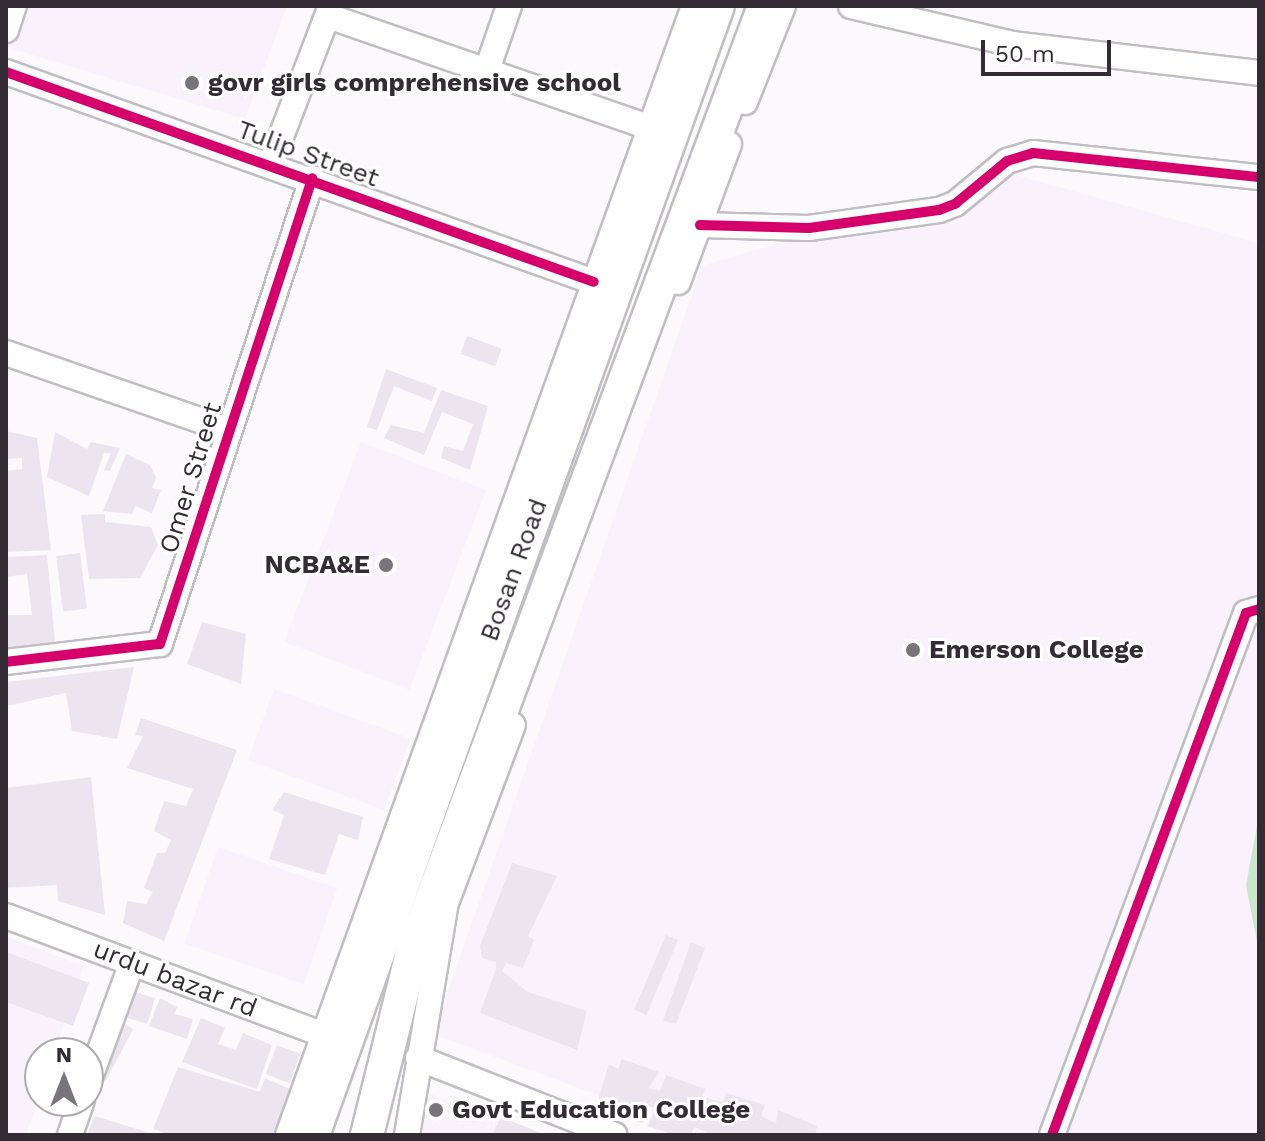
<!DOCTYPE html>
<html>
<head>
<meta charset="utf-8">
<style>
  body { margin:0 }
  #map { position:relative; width:1265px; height:1141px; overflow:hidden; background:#fbf9fc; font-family:"Work Sans",sans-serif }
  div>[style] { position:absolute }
  .built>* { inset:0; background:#f9f1fc; transform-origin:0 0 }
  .green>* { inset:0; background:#cae7cb }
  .building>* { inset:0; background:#ece4ef; transform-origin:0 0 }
  .roads { filter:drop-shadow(2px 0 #c1bec3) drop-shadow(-2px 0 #c1bec3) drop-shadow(0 2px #c1bec3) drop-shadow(0 -2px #c1bec3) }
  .minor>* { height:24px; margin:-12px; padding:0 12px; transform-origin:12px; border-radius:12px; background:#fefeff }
  .major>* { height:32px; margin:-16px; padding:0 16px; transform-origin:16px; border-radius:16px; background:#fefeff }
  .cycleway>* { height:10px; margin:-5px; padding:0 5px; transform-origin:5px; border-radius:5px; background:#d6006c }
  .dots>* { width:22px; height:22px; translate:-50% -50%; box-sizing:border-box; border:4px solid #fff; border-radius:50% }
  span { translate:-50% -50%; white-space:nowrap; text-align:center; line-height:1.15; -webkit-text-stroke:6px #fff; paint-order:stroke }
  .poi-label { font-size:26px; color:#332c35; font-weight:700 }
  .left { translate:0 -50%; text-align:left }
  .right { translate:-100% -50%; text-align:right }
  .street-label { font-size:26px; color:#332c35 }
  .frame { position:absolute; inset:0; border:8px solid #332c35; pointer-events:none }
  .north { position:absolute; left:24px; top:1037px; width:80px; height:80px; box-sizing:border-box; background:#fff; border:2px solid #adabae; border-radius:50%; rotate:0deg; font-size:22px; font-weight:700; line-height:32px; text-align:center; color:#332c35 }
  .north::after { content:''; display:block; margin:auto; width:28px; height:36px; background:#79747b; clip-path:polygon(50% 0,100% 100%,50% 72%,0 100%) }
  .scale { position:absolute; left:981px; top:40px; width:130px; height:36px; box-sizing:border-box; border:4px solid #332c35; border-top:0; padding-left:10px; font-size:24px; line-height:28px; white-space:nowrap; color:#332c35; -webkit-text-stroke:6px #fff; paint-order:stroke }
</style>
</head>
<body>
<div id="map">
  <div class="built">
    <div style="clip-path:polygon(21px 6px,287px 6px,245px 119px,6px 47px)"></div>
    <div style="clip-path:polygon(1009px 173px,1259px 243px,1259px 1135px,706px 1135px,433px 1034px,702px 266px)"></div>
    <div style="left:361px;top:442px;width:134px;height:214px;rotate:21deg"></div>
    <div style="left:274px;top:689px;width:145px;height:76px;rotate:20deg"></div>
    <div style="left:218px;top:847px;width:126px;height:102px;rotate:19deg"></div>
    <div style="clip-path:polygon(6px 937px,84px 966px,54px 1053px,40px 1053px,40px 1094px,26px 1135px,6px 1135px)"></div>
    <div style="clip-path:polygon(409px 1086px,538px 1135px,390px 1135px)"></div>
  </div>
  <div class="green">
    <div style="clip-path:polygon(1259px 815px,1259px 952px,1246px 885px)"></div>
  </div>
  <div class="building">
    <div style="left:467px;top:336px;width:37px;height:19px;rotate:20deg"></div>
    <div style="clip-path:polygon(386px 369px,437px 388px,432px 401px,394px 386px,377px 430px,367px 427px)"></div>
    <div style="clip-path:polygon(441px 390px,488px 406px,470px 470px,441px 458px,444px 446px,463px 451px,473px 424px,442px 412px,424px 455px,384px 438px,391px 425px,424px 433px)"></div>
    <div style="clip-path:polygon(6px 431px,37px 438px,51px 550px,6px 552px,6px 471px,22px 469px,22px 458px,6px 459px)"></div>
    <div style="clip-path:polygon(55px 432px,87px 449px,91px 442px,120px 448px,110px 471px,104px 470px,111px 453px,104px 453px,89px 496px,47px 477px)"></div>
    <div style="clip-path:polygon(126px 454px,150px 465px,156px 478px,152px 488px,161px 490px,152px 513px,135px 506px,132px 514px,103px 511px)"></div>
    <div style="clip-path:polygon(105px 514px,105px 522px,151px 527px,158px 545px,140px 578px,89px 579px,81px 515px)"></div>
    <div style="left:80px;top:553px;width:56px;height:24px;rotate:83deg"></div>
    <div style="clip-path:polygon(47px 555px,55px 642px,6px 648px,6px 615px,32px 615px,27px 574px,6px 577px,6px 557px)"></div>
    <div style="clip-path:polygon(202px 622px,246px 634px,241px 684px,187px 664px)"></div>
    <div style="clip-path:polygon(134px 667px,117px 739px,72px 731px,66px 693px,6px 706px,6px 682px)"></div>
    <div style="clip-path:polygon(141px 718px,237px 750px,164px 941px,123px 923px,127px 901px,146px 904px,153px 892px,144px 888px,157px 853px,165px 853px,171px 840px,154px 831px,164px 801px,186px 806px,193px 789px,127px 768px,143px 736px,135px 735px)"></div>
    <div style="clip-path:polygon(91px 777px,105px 915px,58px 901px,57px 885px,6px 888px,6px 788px)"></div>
    <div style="clip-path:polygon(284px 792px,363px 817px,358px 840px,339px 834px,325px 875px,269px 859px,284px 815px,272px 810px)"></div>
    <div style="clip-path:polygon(512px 863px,557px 876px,528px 936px,534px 940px,523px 968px,506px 963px,502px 971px,528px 992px,587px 1011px,577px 1050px,480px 1013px,496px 969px,496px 962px,482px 958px,480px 946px)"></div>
    <div style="left:666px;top:935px;width:13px;height:81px;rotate:23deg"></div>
    <div style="clip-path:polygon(691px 942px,705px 948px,676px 1024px,663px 1021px)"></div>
    <div style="clip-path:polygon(6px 952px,89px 983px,73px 1026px,6px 1002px)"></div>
    <div style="left:135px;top:992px;width:21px;height:27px;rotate:17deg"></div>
    <div style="clip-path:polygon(160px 998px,177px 1007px,175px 1014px,193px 1019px,187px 1039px,149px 1026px)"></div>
    <div style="clip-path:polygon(201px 1018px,225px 1028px,218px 1044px,236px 1050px,243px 1033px,272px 1045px,257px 1089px,182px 1062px)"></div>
    <div style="left:120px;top:1022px;width:15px;height:58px;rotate:28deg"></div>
    <div style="left:277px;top:1045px;width:25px;height:31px;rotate:21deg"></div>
    <div style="clip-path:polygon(622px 1059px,659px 1072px,649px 1088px,660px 1091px,666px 1075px,705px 1089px,702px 1097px,723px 1102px,726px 1093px,765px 1105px,761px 1116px,776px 1123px,778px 1110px,817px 1126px,815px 1135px,714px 1135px,694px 1127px,691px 1135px,675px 1135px,647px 1126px,656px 1108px,646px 1106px,643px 1123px,604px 1110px,598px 1100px,609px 1064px,618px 1069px)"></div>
    <div style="clip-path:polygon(178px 1067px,260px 1092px,265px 1078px,290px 1089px,274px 1135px,171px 1135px,153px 1129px)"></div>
    <div style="clip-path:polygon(95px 1116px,153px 1134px,153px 1135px,87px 1135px)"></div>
    <div style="clip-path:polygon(501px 1117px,546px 1135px,492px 1135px)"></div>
  </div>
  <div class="roads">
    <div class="minor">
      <div style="left:851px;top:6px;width:166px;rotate:13.2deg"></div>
      <div style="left:1013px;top:44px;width:248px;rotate:6.7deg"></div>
      <div style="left:328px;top:16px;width:340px;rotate:19.1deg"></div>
      <div style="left:6px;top:30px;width:25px;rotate:-72deg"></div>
      <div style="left:487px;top:70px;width:68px;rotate:-71deg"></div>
      <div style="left:6px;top:72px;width:624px;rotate:19.65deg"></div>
      <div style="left:745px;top:102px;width:103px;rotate:-68.4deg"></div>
      <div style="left:271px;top:163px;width:168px;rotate:-69.1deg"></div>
      <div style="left:700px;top:225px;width:109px;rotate:1.6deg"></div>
      <div style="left:809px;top:228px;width:131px;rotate:-7.9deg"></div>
      <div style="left:939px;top:210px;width:17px;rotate:-21deg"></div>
      <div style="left:955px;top:204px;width:67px;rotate:-39.6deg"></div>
      <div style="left:1007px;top:161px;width:27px;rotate:-17deg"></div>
      <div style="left:1033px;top:153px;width:227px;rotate:6.1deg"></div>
      <div style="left:678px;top:282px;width:147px;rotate:-69.7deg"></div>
      <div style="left:6px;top:353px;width:235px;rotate:19.1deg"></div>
      <div style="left:6px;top:662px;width:155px;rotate:-6.7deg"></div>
      <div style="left:160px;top:644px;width:490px;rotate:-71.9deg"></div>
      <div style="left:6px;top:916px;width:353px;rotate:20.5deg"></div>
      <div style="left:418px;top:1058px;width:211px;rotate:21.4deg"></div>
      <div style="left:88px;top:1083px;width:128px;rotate:-69.9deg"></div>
      <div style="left:70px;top:1135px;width:36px;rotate:-71deg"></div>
      <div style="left:288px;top:1135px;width:1200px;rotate:-70.22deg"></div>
      <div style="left:407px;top:1135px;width:235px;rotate:-80.5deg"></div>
      <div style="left:446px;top:903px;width:190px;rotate:-69.4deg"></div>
      <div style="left:1052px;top:1135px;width:557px;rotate:-69.61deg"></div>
      <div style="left:1246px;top:613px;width:14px;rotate:-17deg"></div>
    </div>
    <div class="major">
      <div style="left:313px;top:1135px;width:1199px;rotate:-70.27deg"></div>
      <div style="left:367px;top:1135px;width:192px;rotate:-76.1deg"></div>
      <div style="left:413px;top:949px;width:1006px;rotate:-69.58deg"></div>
    </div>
  </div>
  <div class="cycleway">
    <div style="left:6px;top:72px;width:624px;rotate:19.65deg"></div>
    <div style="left:700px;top:225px;width:109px;rotate:1.6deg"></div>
    <div style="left:809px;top:228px;width:131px;rotate:-7.9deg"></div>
    <div style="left:939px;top:210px;width:17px;rotate:-21deg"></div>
    <div style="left:955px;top:204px;width:67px;rotate:-39.6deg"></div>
    <div style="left:1007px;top:161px;width:27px;rotate:-17deg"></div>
    <div style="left:1033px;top:153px;width:227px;rotate:6.1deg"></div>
    <div style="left:6px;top:662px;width:155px;rotate:-6.7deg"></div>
    <div style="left:160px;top:644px;width:490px;rotate:-71.9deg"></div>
    <div style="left:1052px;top:1135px;width:557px;rotate:-69.61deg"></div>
    <div style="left:1246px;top:613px;width:14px;rotate:-17deg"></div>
  </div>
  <div class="dots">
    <div style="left:192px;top:83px;background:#79747b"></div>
    <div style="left:386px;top:565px;background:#79747b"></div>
    <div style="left:913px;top:650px;background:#79747b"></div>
    <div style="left:436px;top:1110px;background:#79747b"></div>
  </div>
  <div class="poi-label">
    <span class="left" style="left:208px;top:83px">govr girls comprehensive school</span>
    <span class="right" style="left:370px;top:565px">NCBA&amp;E</span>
    <span class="left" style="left:929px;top:650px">Emerson College</span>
    <span class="left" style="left:452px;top:1110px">Govt Education College</span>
  </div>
  <div class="street-label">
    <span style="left:308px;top:154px;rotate:20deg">Tulip Street</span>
    <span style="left:191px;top:478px;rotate:-73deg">Omer Street</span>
    <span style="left:514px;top:570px;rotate:-70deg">Bosan Road</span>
    <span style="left:175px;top:979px;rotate:21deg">urdu bazar rd</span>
  </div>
  <div class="frame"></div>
  <div class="north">N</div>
  <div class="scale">50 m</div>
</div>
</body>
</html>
